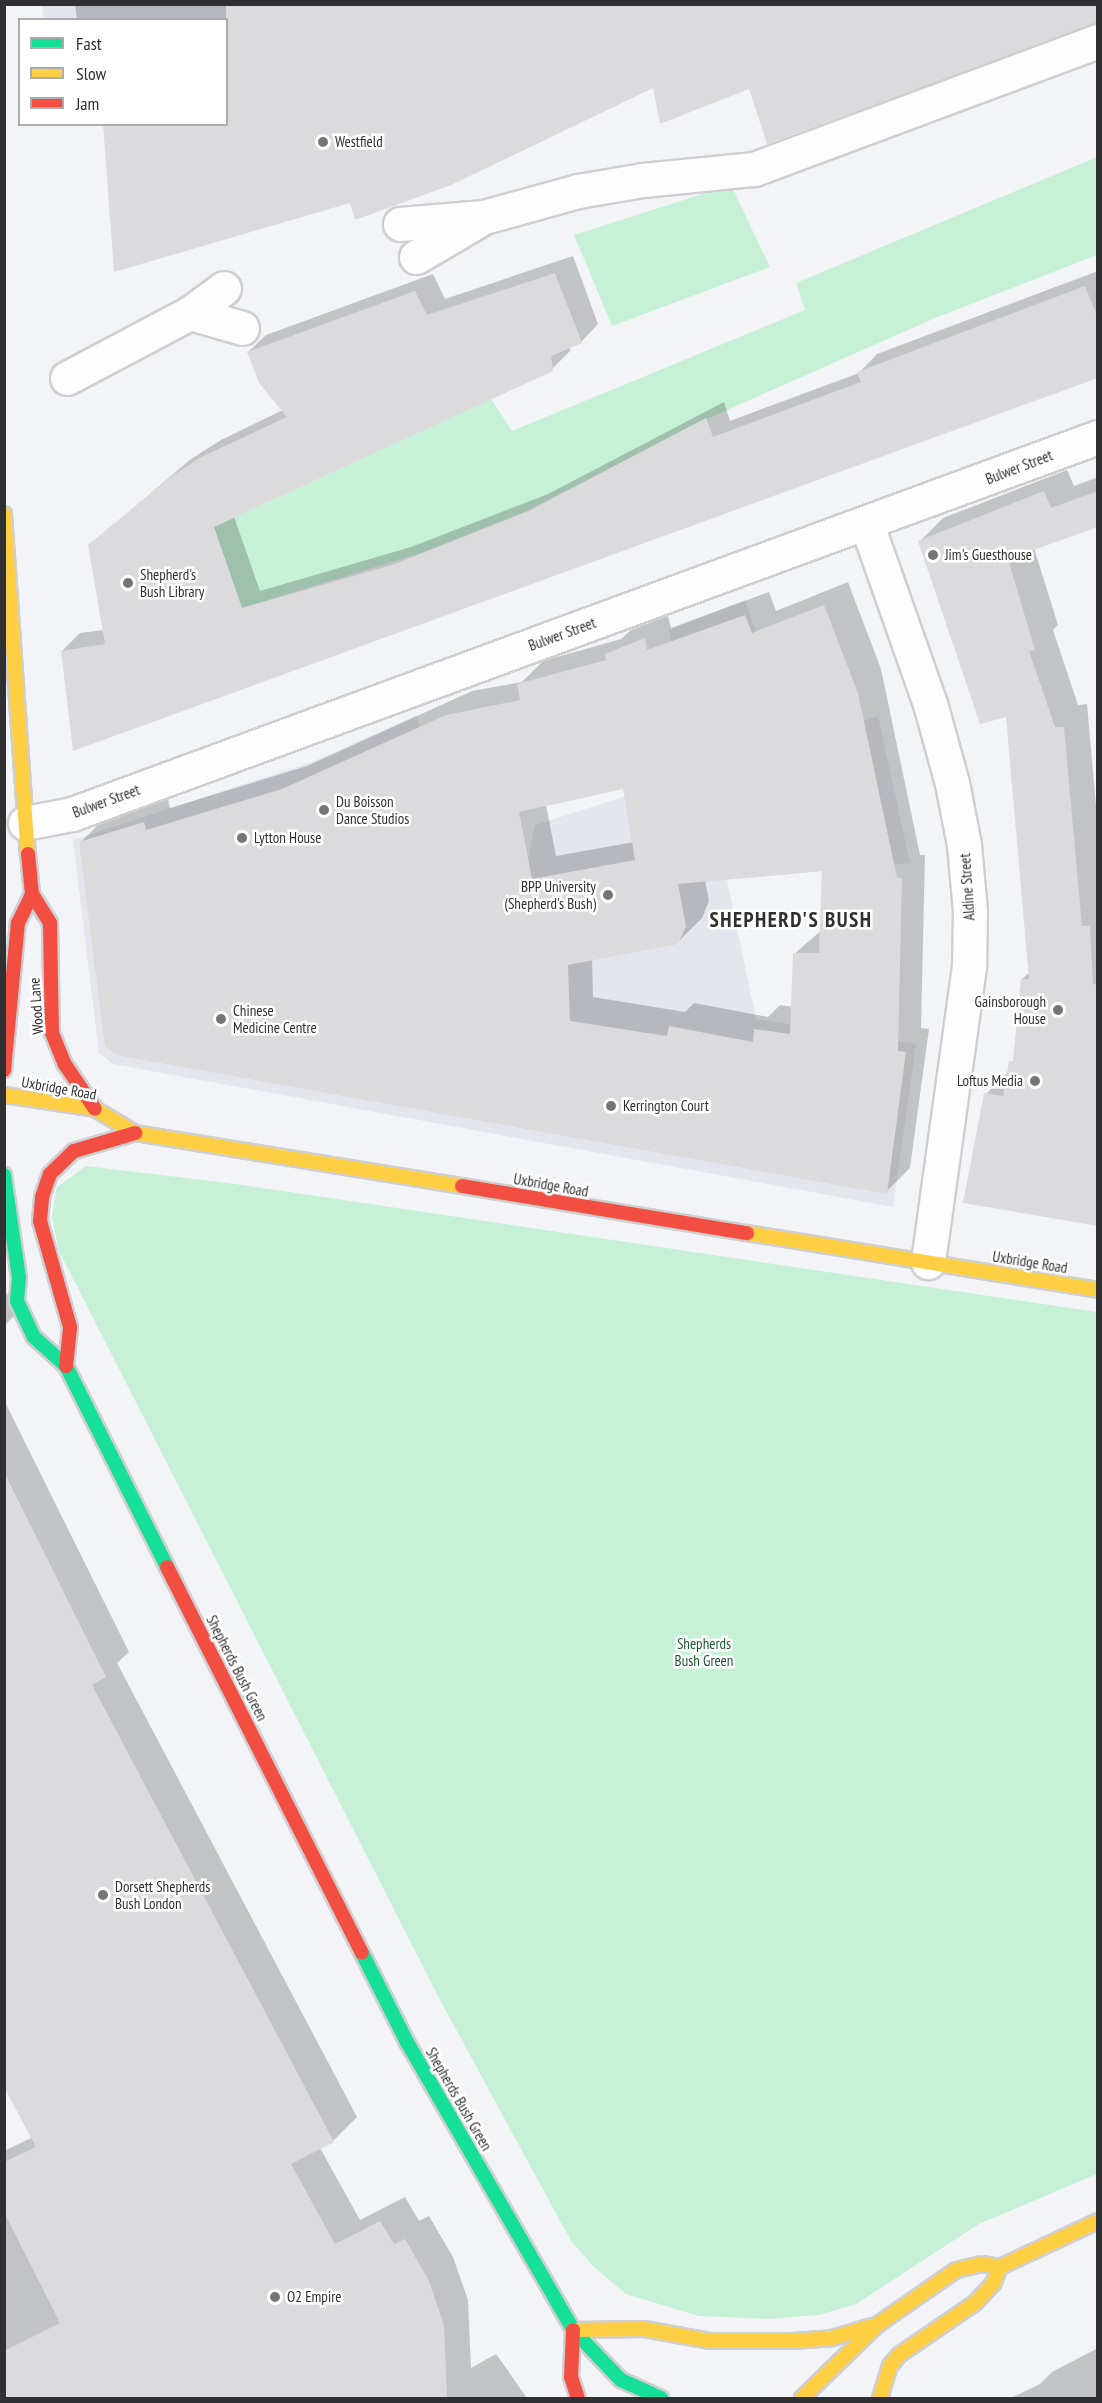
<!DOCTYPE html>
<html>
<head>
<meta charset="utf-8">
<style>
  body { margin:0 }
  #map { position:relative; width:1102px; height:2403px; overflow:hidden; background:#f3f4f7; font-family:"PT Sans Narrow",sans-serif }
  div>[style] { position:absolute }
  .built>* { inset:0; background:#e5e5ee }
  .green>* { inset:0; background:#c6f1d7 }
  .shadow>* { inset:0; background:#0003 }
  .building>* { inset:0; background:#dbdbdd }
  .roads { filter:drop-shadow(2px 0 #cfcfd2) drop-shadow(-2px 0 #cfcfd2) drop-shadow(0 2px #cfcfd2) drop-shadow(0 -2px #cfcfd2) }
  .street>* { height:33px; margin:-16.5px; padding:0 16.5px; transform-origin:16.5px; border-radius:16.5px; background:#fdfdfe }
  .fast>* { height:14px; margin:-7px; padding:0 7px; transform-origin:7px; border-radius:7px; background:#16e098 }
  .slow>* { height:14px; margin:-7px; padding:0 7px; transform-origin:7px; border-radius:7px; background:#ffcf43 }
  .jam>* { height:14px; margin:-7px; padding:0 7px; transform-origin:7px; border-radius:7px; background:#f24e42 }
  .dots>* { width:16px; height:16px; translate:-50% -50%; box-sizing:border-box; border:3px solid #fff; border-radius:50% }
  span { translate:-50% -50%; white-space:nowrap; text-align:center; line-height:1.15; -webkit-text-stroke:5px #fff; paint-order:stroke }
  .poi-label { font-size:15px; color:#303032 }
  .left { translate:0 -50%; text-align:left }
  .right { translate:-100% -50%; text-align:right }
  .street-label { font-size:15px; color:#303032 }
  .park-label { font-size:15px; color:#1e5736 }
  .district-label { font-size:21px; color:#303032; font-weight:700; letter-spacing:1.5px }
  .frame { position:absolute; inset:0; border:6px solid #303032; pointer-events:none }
  .legend { position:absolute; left:18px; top:18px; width:210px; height:108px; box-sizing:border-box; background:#fff; border:2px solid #acacad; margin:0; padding:8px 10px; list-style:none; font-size:18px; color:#303032 }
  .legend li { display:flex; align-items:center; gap:12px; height:30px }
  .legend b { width:30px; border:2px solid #acacad }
</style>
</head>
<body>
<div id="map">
  <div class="built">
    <div style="clip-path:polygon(42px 5px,251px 5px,226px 20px,44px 19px)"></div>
    <div style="clip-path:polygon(745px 600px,794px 745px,878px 716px,910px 863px,727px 880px,756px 1019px,916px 1044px,893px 1207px,113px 1064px,99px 1053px,73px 840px,312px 762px,417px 715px,458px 916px,528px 859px,535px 825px,680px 779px,685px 712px,669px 630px)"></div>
  </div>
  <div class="green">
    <div style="clip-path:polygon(1097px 157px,1097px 255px,935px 318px,691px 426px,526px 511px,421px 553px,242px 608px,214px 527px,491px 399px,512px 431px,805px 310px,796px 283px)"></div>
    <div style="clip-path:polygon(731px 185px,770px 267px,612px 326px,574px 235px)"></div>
    <div style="clip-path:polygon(86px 1166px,235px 1184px,1097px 1312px,1097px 2174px,979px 2224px,856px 2304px,819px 2315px,767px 2319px,699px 2316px,626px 2294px,593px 2266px,571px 2241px,439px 1998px,59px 1251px,52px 1217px,57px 1187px)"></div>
  </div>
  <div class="shadow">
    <div style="clip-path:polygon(75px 4px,1098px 4px,750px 87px,654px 86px,351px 201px,226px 124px,226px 20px,77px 20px)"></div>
    <div style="clip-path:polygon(573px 256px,598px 324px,581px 342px,570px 347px,570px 351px,552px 369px,234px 517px,260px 591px,411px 547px,548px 494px,724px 402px,730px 421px,859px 373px,877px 354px,1098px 271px,1098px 376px,74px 749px,62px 651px,80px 633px,104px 630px,90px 545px,191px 459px,221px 440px,283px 410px,248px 352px,266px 335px,433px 274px,445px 299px)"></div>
    <div style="clip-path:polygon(1067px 470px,1074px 486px,1098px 477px,1098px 525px,1034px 548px,1058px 625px,1053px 630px,1078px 705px,1087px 704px,1098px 828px,1098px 1225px,986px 1094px,1009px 1071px,1015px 1056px,1022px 979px,1030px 972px,1007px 715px,920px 541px,943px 518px)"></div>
    <div style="clip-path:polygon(evenodd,848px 582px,881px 669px,920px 855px,925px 855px,921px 1028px,929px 1029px,910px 1168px,886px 1192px,81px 842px,105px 818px,168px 799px,170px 808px,307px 766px,472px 691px,522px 682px,543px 661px,621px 639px,631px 630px,668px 616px,671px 628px,769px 592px,776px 611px,848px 582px,624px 787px,634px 842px,556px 856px,546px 805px,624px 787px,848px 582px,824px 870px,822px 930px,794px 954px,793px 1007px,780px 1005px,768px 1017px,694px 1003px,685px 1012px,593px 997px,592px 959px,677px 943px,702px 918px,709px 901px,705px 880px,824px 870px)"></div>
    <div style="clip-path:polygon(4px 1288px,17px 1313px,4px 1326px)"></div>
    <div style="clip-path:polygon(4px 1400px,129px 1652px,117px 1663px,357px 2117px,333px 2141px,320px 2148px,360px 2220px,405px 2197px,419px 2221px,429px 2216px,453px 2257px,468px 2300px,471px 2368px,496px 2354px,527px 2398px,4px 2398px,4px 2151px,33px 2137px,4px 2034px)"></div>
    <div style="clip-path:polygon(1098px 2348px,1098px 2398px,1011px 2398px,1040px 2384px,1052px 2372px)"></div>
  </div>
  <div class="building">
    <div style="clip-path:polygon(226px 4px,1098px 4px,1098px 23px,767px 144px,749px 89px,660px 124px,653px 88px,451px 185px,355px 220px,350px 203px,114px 272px,103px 124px,226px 124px)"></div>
    <div style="clip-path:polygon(555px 273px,582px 343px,551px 356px,553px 371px,214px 527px,242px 608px,392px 565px,529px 511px,706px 418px,713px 437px,861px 382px,857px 372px,1085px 286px,1098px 319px,1098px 378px,73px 751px,61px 651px,105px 644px,88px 545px,172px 476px,201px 457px,287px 417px,259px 383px,247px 352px,415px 291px,427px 315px)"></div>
    <div style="clip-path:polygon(1044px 491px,1051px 508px,1098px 491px,1098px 527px,1008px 559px,1035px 650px,1029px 651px,1055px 727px,1064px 727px,1082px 926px,1090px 926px,1093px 984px,1098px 985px,1098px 1226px,963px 1203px,984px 1093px,1003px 1096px,1009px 1061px,1013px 1061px,1021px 979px,1029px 979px,1006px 717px,980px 724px,918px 541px)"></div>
    <div style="clip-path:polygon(evenodd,824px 605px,858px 693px,897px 878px,902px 878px,898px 1051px,906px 1052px,887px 1194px,116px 1055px,105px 1046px,79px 842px,144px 822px,146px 830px,282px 789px,446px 715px,520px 700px,517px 684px,606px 660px,605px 654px,645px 638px,647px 650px,745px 615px,752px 633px,824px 605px,623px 789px,635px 860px,532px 879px,519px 812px,623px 789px,824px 605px,822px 871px,819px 953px,793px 953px,790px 1034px,754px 1029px,753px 1042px,669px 1026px,667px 1036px,570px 1021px,568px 965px,678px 944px,686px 926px,678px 884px,822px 871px)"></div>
    <div style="clip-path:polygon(4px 1472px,106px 1677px,92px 1685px,334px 2142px,291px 2164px,335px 2244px,380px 2221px,394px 2244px,405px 2239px,429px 2281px,444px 2325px,447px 2398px,4px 2398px,4px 2351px,60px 2323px,4px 2212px,4px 2162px,36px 2147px,4px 2087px)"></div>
  </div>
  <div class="roads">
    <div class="street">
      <div style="left:400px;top:224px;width:84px;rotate:-4.8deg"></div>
      <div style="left:484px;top:217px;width:98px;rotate:-15.5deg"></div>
      <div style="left:578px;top:191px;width:66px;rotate:-9.6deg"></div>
      <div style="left:643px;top:180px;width:112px;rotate:-5.7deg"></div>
      <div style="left:754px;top:169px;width:367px;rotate:-20.4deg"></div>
      <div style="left:416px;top:257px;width:71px;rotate:-30.5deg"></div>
      <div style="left:190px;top:313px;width:54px;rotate:16.1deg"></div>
      <div style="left:67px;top:378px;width:139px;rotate:-27.9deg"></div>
      <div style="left:190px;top:313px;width:42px;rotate:-36.3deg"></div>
      <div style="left:867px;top:525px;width:193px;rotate:70.6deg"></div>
      <div style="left:931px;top:707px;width:79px;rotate:74.6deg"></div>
      <div style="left:952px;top:783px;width:63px;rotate:79deg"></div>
      <div style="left:964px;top:845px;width:66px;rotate:84.8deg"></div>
      <div style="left:970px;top:911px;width:55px;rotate:91deg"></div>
      <div style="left:969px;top:966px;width:299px;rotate:97.9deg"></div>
      <div style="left:25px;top:823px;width:48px;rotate:-10.8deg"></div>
      <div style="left:72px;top:814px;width:1093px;rotate:-20.18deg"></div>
    </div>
    <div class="fast">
      <div style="left:4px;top:1175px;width:104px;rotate:81.7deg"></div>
      <div style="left:19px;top:1278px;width:23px;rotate:95deg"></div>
      <div style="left:17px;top:1301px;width:40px;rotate:65deg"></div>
      <div style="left:34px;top:1337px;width:43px;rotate:42.2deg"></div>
      <div style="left:66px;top:1366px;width:225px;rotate:63.3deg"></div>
      <div style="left:362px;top:1953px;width:100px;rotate:63.2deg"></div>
      <div style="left:407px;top:2042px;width:332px;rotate:60deg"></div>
      <div style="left:573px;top:2330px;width:69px;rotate:46.2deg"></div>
      <div style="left:621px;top:2380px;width:44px;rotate:24.2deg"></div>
    </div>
    <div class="slow">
      <div style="left:4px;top:514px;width:341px;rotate:86deg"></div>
      <div style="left:4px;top:1095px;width:92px;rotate:8.7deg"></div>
      <div style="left:95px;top:1109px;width:47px;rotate:31deg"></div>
      <div style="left:135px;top:1133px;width:331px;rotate:9.2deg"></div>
      <div style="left:747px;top:1233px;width:356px;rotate:9.2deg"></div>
      <div style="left:573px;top:2330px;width:71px;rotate:-0.8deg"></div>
      <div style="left:644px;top:2329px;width:68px;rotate:10.2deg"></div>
      <div style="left:711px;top:2341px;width:82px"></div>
      <div style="left:793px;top:2341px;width:39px;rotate:-4deg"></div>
      <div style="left:832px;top:2338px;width:42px;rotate:-16.7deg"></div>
      <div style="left:802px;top:2398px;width:105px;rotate:-44.2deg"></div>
      <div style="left:877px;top:2325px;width:96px;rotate:-34.8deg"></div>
      <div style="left:956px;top:2270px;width:27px;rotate:-13deg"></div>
      <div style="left:982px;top:2264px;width:18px;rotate:9deg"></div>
      <div style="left:1000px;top:2267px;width:108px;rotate:-25.1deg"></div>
      <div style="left:880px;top:2398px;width:34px;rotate:-73deg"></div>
      <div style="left:890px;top:2366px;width:14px;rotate:-51deg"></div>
      <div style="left:899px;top:2355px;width:92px;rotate:-34.4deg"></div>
      <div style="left:975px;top:2303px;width:26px;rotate:-47deg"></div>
      <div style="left:993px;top:2284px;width:18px;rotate:-68deg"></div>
    </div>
    <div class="jam">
      <div style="left:28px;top:854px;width:40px;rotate:84.3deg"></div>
      <div style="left:32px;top:894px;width:34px;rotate:58deg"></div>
      <div style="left:50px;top:923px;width:110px;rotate:89deg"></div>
      <div style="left:52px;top:1033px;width:32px;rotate:68deg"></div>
      <div style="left:64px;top:1063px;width:55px;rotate:56deg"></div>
      <div style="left:4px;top:1070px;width:148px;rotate:-84.6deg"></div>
      <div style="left:18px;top:923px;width:32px;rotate:-64deg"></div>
      <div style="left:462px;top:1186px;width:289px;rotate:9.4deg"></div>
      <div style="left:66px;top:1366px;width:39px;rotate:-84deg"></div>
      <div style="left:70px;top:1327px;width:110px;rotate:-105.8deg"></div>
      <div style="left:40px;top:1221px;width:24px;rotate:-85deg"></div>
      <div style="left:42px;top:1197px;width:24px;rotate:-71deg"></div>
      <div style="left:50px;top:1174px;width:33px;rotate:-44deg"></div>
      <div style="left:74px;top:1151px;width:64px;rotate:-16.4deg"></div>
      <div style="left:167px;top:1567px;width:432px;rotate:63.2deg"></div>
      <div style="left:573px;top:2330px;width:47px;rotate:92.4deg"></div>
      <div style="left:571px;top:2377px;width:22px;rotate:72deg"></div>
    </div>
  </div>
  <div class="dots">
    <div style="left:323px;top:142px;background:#747577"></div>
    <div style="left:933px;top:555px;background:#747577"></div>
    <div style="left:128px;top:583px;background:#747577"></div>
    <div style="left:324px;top:810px;background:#747577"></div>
    <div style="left:242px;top:838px;background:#747577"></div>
    <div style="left:608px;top:895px;background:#747577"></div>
    <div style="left:1058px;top:1010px;background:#747577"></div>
    <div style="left:221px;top:1019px;background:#747577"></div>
    <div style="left:1035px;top:1081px;background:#747577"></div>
    <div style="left:611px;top:1106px;background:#747577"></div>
    <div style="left:103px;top:1895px;background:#747577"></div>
    <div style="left:275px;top:2297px;background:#747577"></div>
  </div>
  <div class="poi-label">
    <span class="left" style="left:335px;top:142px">Westfield</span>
    <span class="left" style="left:945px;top:555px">Jim's Guesthouse</span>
    <span class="left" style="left:140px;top:583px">Shepherd's<br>Bush Library</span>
    <span class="left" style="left:336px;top:810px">Du Boisson<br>Dance Studios</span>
    <span class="left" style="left:254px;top:838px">Lytton House</span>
    <span class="right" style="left:596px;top:895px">BPP University<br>(Shepherd's Bush)</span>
    <span class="right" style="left:1046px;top:1010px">Gainsborough<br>House</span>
    <span class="left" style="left:233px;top:1019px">Chinese<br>Medicine Centre</span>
    <span class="right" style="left:1023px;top:1081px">Loftus Media</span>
    <span class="left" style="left:623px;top:1106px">Kerrington Court</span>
    <span class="left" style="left:115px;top:1895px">Dorsett Shepherds<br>Bush London</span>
    <span class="left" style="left:287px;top:2297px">O2 Empire</span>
  </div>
  <div class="street-label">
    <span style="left:1019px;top:467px;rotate:-21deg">Bulwer Street</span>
    <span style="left:562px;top:634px;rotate:-20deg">Bulwer Street</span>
    <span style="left:106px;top:801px;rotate:-20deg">Bulwer Street</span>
    <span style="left:967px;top:887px;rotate:-94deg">Aldine Street</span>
    <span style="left:36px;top:1006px;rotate:-94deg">Wood Lane</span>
    <span style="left:59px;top:1088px;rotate:10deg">Uxbridge Road</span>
    <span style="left:551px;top:1185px;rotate:10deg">Uxbridge Road</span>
    <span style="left:1030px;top:1262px;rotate:9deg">Uxbridge Road</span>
    <span style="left:237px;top:1668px;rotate:63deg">Shepherds Bush Green</span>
    <span style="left:459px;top:2099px;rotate:60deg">Shepherds Bush Green</span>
  </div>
  <div class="park-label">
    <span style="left:704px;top:1652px">Shepherds<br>Bush Green</span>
  </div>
  <div class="district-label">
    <span style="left:791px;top:920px">SHEPHERD'S BUSH</span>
  </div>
  <div class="frame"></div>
  <ul class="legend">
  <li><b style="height:8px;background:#16e098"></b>Fast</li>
  <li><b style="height:8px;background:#ffcf43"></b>Slow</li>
  <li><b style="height:8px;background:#f24e42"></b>Jam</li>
  </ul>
</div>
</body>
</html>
